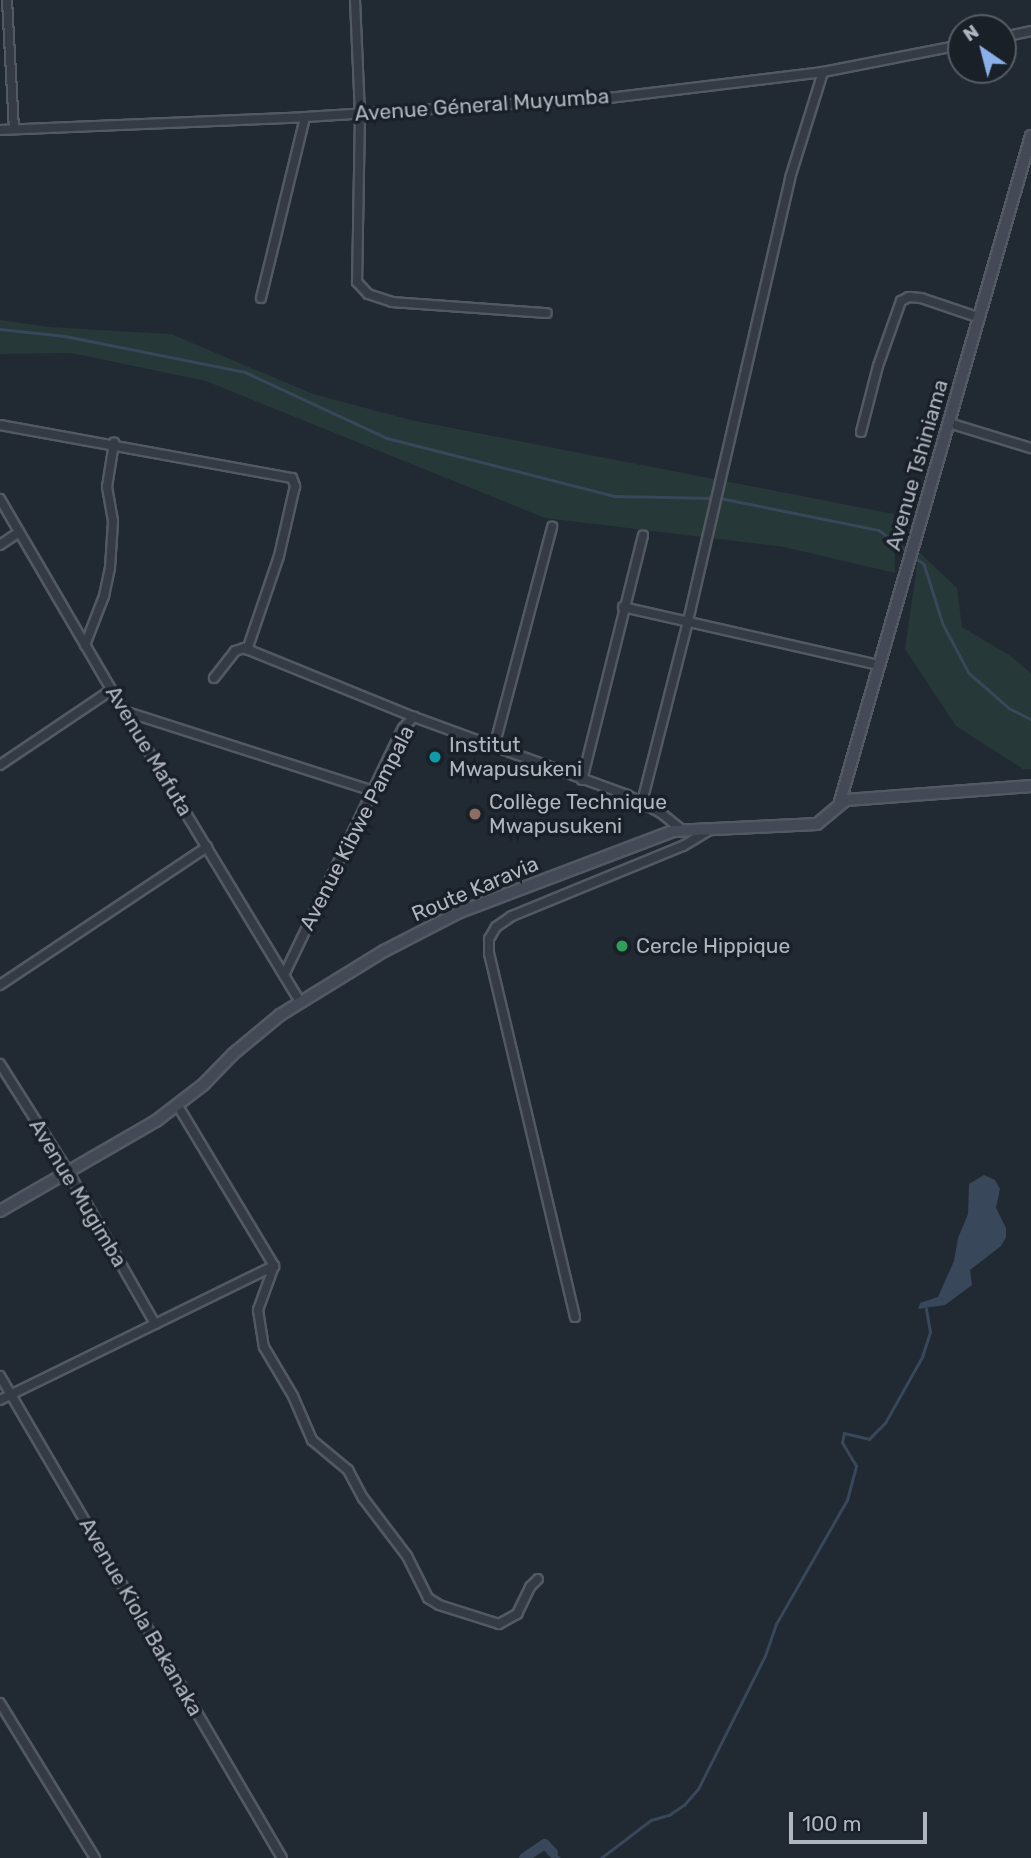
<!DOCTYPE html>
<html>
<head>
<meta charset="utf-8">
<style>
  body { margin:0 }
  #map { position:relative; width:1031px; height:1858px; overflow:hidden; background:#212933; font-family:Rubik,sans-serif }
  div>[style] { position:absolute }
  .green>* { inset:0; background:#273838 }
  .water>* { inset:0; background:#39475b }
  .stream>* { height:2.5px; margin:-1.25px; padding:0 1.25px; transform-origin:1.25px; border-radius:1.25px; background:#39475b }
  .canal>* { height:10px; margin:-5px; padding:0 5px; transform-origin:5px; border-radius:5px; background:#39475b }
  .roads { filter:drop-shadow(2px 0 #525962) drop-shadow(-2px 0 #525962) drop-shadow(0 2px #525962) drop-shadow(0 -2px #525962) }
  .street>* { height:8px; margin:-4px; padding:0 4px; transform-origin:4px; border-radius:4px; background:#343b44 }
  .secondary>* { height:10px; margin:-5px; padding:0 5px; transform-origin:5px; border-radius:5px; background:#434a56 }
  .dots>* { width:19px; height:19px; translate:-50% -50%; box-sizing:border-box; border:4px solid #1a2028; border-radius:50% }
  span { translate:-50% -50%; white-space:nowrap; text-align:center; line-height:1.15; -webkit-text-stroke:7px #1a2028; paint-order:stroke }
  .street-label { font-size:21px; color:#afb6c1 }
  .poi-label { font-size:21px; color:#afb6c1 }
  .left { translate:0 -50%; text-align:left }
  .north { position:absolute; left:947px; top:14px; width:70px; height:70px; box-sizing:border-box; background:#1a2028; border:2px solid #565c65; border-radius:50%; rotate:325deg; font-size:19px; font-weight:700; line-height:28px; text-align:center; color:#afb6c1 }
  .north::after { content:''; display:block; margin:auto; width:24px; height:32px; background:#8bb0e9; clip-path:polygon(50% 0,100% 100%,50% 72%,0 100%) }
  .scale { position:absolute; left:789px; top:1812px; width:138px; height:32px; box-sizing:border-box; border:4px solid #afb6c1; border-top:0; padding-left:9px; font-size:21px; line-height:24px; white-space:nowrap; color:#afb6c1; -webkit-text-stroke:5px #1a2028; paint-order:stroke }
</style>
</head>
<body>
<div id="map">
  <div class="green">
    <div style="clip-path:polygon(0 320px,49px 327px,171px 334px,313px 394px,411px 420px,894px 514px,895px 573px,784px 547px,545px 518px,206px 381px,71px 353px,0 354px)"></div>
    <div style="clip-path:polygon(919px 552px,957px 588px,962px 627px,1009px 655px,1031px 673px,1031px 769px,1023px 769px,956px 726px,905px 649px)"></div>
  </div>
  <div class="water">
    <div style="clip-path:polygon(984px 1175px,995px 1180px,1000px 1189px,996px 1208px,1006px 1228px,1006px 1237px,1001px 1246px,970px 1270px,972px 1285px,945px 1305px,918px 1309px,920px 1303px,938px 1297px,954px 1261px,958px 1238px,968px 1214px,969px 1184px)"></div>
  </div>
  <div class="stream">
    <div style="left:0;top:329px;width:65px;rotate:6.1deg"></div>
    <div style="left:65px;top:336px;width:184px;rotate:11.3deg"></div>
    <div style="left:245px;top:372px;width:157px;rotate:24.9deg"></div>
    <div style="left:387px;top:438px;width:235px;rotate:14.3deg"></div>
    <div style="left:615px;top:496px;width:98px;rotate:1.2deg"></div>
    <div style="left:720px;top:498px;width:162px;rotate:11.4deg"></div>
    <div style="left:879px;top:530px;width:38px;rotate:37deg"></div>
    <div style="left:914px;top:557px;width:12px;rotate:35deg"></div>
    <div style="left:924px;top:564px;width:63px;rotate:72.4deg"></div>
    <div style="left:943px;top:624px;width:55px;rotate:62deg"></div>
    <div style="left:969px;top:673px;width:53px;rotate:41.2deg"></div>
    <div style="left:1009px;top:708px;width:25px;rotate:27deg"></div>
    <div style="left:553px;top:1853px;width:8px;rotate:40deg"></div>
    <div style="left:601px;top:1858px;width:63px;rotate:-37.2deg"></div>
    <div style="left:651px;top:1820px;width:19px;rotate:-16deg"></div>
    <div style="left:669px;top:1815px;width:18px;rotate:-34deg"></div>
    <div style="left:684px;top:1805px;width:21px;rotate:-49deg"></div>
    <div style="left:698px;top:1789px;width:149px;rotate:-63.3deg"></div>
    <div style="left:765px;top:1656px;width:34px;rotate:-71deg"></div>
    <div style="left:776px;top:1624px;width:143px;rotate:-60.2deg"></div>
    <div style="left:847px;top:1500px;width:35px;rotate:-75deg"></div>
    <div style="left:856px;top:1466px;width:27px;rotate:-121deg"></div>
    <div style="left:842px;top:1443px;width:10px;rotate:-79deg"></div>
    <div style="left:844px;top:1433px;width:26px;rotate:13deg"></div>
    <div style="left:869px;top:1439px;width:23px;rotate:-45deg"></div>
    <div style="left:885px;top:1423px;width:76px;rotate:-60.7deg"></div>
    <div style="left:922px;top:1357px;width:26px;rotate:-72deg"></div>
    <div style="left:930px;top:1332px;width:23px;rotate:-100deg"></div>
  </div>
  <div class="canal">
    <div style="left:524px;top:1858px;width:25px;rotate:-34deg"></div>
    <div style="left:545px;top:1844px;width:12px;rotate:48deg"></div>
  </div>
  <div class="roads">
    <div class="street">
      <div style="left:7px;top:0;width:129px;rotate:86.9deg"></div>
      <div style="left:355px;top:0;width:114px;rotate:87.5deg"></div>
      <div style="left:360px;top:114px;width:168px;rotate:91deg"></div>
      <div style="left:357px;top:282px;width:16px;rotate:47deg"></div>
      <div style="left:368px;top:294px;width:25px;rotate:18deg"></div>
      <div style="left:392px;top:302px;width:155px;rotate:4.1deg"></div>
      <div style="left:1003px;top:37px;width:29px;rotate:-12deg"></div>
      <div style="left:0;top:130px;width:305px;rotate:-2.4deg"></div>
      <div style="left:305px;top:117px;width:305px;rotate:-3.6deg"></div>
      <div style="left:609px;top:98px;width:216px;rotate:-6.9deg"></div>
      <div style="left:823px;top:72px;width:141px;rotate:-11.1deg"></div>
      <div style="left:261px;top:298px;width:186px;rotate:-76.3deg"></div>
      <div style="left:949px;top:423px;width:86px;rotate:17deg"></div>
      <div style="left:0;top:425px;width:297px;rotate:10.3deg"></div>
      <div style="left:292px;top:478px;width:9px;rotate:69deg"></div>
      <div style="left:295px;top:486px;width:72px;rotate:102.9deg"></div>
      <div style="left:279px;top:556px;width:99px;rotate:108.8deg"></div>
      <div style="left:861px;top:432px;width:68px;rotate:-75.6deg"></div>
      <div style="left:878px;top:366px;width:69px;rotate:-70.5deg"></div>
      <div style="left:901px;top:301px;width:9px;rotate:-27deg"></div>
      <div style="left:909px;top:297px;width:12px;rotate:5deg"></div>
      <div style="left:921px;top:298px;width:62px;rotate:18.7deg"></div>
      <div style="left:0;top:499px;width:246px;rotate:59.7deg"></div>
      <div style="left:124px;top:711px;width:340px;rotate:58.8deg"></div>
      <div style="left:0;top:545px;width:23px;rotate:-34deg"></div>
      <div style="left:623px;top:607px;width:262px;rotate:12.8deg"></div>
      <div style="left:85px;top:645px;width:53px;rotate:-68.8deg"></div>
      <div style="left:104px;top:596px;width:29px;rotate:-78deg"></div>
      <div style="left:110px;top:568px;width:47px;rotate:-86.3deg"></div>
      <div style="left:113px;top:521px;width:35px;rotate:-100deg"></div>
      <div style="left:107px;top:487px;width:45px;rotate:-81deg"></div>
      <div style="left:214px;top:678px;width:34px;rotate:-52deg"></div>
      <div style="left:235px;top:651px;width:9px;rotate:-18deg"></div>
      <div style="left:244px;top:648px;width:183px;rotate:22.1deg"></div>
      <div style="left:124px;top:711px;width:262px;rotate:17.8deg"></div>
      <div style="left:494px;top:747px;width:228px;rotate:-75.2deg"></div>
      <div style="left:0;top:765px;width:134px;rotate:-34deg"></div>
      <div style="left:582px;top:780px;width:252px;rotate:-76deg"></div>
      <div style="left:642px;top:802px;width:187px;rotate:-75.7deg"></div>
      <div style="left:688px;top:621px;width:455px;rotate:-77deg"></div>
      <div style="left:790px;top:178px;width:111px;rotate:-72.7deg"></div>
      <div style="left:284px;top:975px;width:274px;rotate:-64.3deg"></div>
      <div style="left:403px;top:728px;width:16px;rotate:-45deg"></div>
      <div style="left:414px;top:717px;width:227px;rotate:20.1deg"></div>
      <div style="left:627px;top:795px;width:38px;rotate:28deg"></div>
      <div style="left:661px;top:813px;width:26px;rotate:39deg"></div>
      <div style="left:0;top:985px;width:249px;rotate:-33.7deg"></div>
      <div style="left:0;top:1064px;width:129px;rotate:57.7deg"></div>
      <div style="left:69px;top:1173px;width:174px;rotate:60.3deg"></div>
      <div style="left:178px;top:1106px;width:187px;rotate:59deg"></div>
      <div style="left:274px;top:1266px;width:47px;rotate:110deg"></div>
      <div style="left:258px;top:1310px;width:37px;rotate:81deg"></div>
      <div style="left:264px;top:1347px;width:57px;rotate:59.4deg"></div>
      <div style="left:293px;top:1396px;width:48px;rotate:66.6deg"></div>
      <div style="left:312px;top:1440px;width:47px;rotate:39.8deg"></div>
      <div style="left:348px;top:1470px;width:32px;rotate:62deg"></div>
      <div style="left:363px;top:1498px;width:73px;rotate:52.8deg"></div>
      <div style="left:407px;top:1556px;width:47px;rotate:63.4deg"></div>
      <div style="left:428px;top:1598px;width:13px;rotate:32deg"></div>
      <div style="left:439px;top:1605px;width:63px;rotate:17.6deg"></div>
      <div style="left:499px;top:1624px;width:21px;rotate:-29deg"></div>
      <div style="left:517px;top:1614px;width:30px;rotate:-64deg"></div>
      <div style="left:530px;top:1587px;width:11px;rotate:-45deg"></div>
      <div style="left:575px;top:1317px;width:374px;rotate:-103.3deg"></div>
      <div style="left:489px;top:953px;width:14px;rotate:-90deg"></div>
      <div style="left:489px;top:939px;width:14px;rotate:-60deg"></div>
      <div style="left:496px;top:927px;width:19px;rotate:-35deg"></div>
      <div style="left:512px;top:916px;width:185px;rotate:-22.3deg"></div>
      <div style="left:683px;top:846px;width:31px;rotate:-31deg"></div>
      <div style="left:0;top:1376px;width:558px;rotate:59.67deg"></div>
      <div style="left:0;top:1400px;width:305px;rotate:-26.1deg"></div>
      <div style="left:0;top:1703px;width:182px;rotate:58.5deg"></div>
    </div>
    <div class="secondary">
      <div style="left:839px;top:805px;width:696px;rotate:-73.99deg"></div>
      <div style="left:0;top:1211px;width:180px;rotate:-30deg"></div>
      <div style="left:156px;top:1121px;width:59px;rotate:-37.5deg"></div>
      <div style="left:203px;top:1085px;width:43px;rotate:-45.9deg"></div>
      <div style="left:233px;top:1054px;width:61px;rotate:-39.7deg"></div>
      <div style="left:280px;top:1015px;width:122px;rotate:-31.6deg"></div>
      <div style="left:384px;top:951px;width:85px;rotate:-27.2deg"></div>
      <div style="left:460px;top:912px;width:228px;rotate:-20.8deg"></div>
      <div style="left:673px;top:831px;width:144px;rotate:-2.8deg"></div>
      <div style="left:817px;top:824px;width:38px;rotate:-40deg"></div>
      <div style="left:846px;top:800px;width:186px;rotate:-4.3deg"></div>
    </div>
  </div>
  <div class="dots">
    <div style="left:435px;top:757px;background:#0f9aa8"></div>
    <div style="left:475px;top:814px;background:#8d6e63"></div>
    <div style="left:622px;top:946px;background:#2e9e5b"></div>
  </div>
  <div class="street-label">
    <span style="left:482px;top:105px;rotate:-4deg">Avenue Géneral Muyumba</span>
    <span style="left:917px;top:465px;rotate:-74deg">Avenue Tshiniama</span>
    <span style="left:149px;top:751px;rotate:59deg">Avenue Mafuta</span>
    <span style="left:357px;top:828px;rotate:-63deg">Avenue Kibwe Pampala</span>
    <span style="left:475px;top:889px;rotate:-23deg">Route Karavia</span>
    <span style="left:78px;top:1193px;rotate:59deg">Avenue Mugimba</span>
    <span style="left:141px;top:1617px;rotate:60deg">Avenue Kiola Bakanaka</span>
  </div>
  <div class="poi-label">
    <span class="left" style="left:449px;top:757px">Institut<br>Mwapusukeni</span>
    <span class="left" style="left:489px;top:814px">Collège Technique<br>Mwapusukeni</span>
    <span class="left" style="left:636px;top:946px">Cercle Hippique</span>
  </div>
  <div class="north">N</div>
  <div class="scale">100 m</div>
</div>
</body>
</html>
